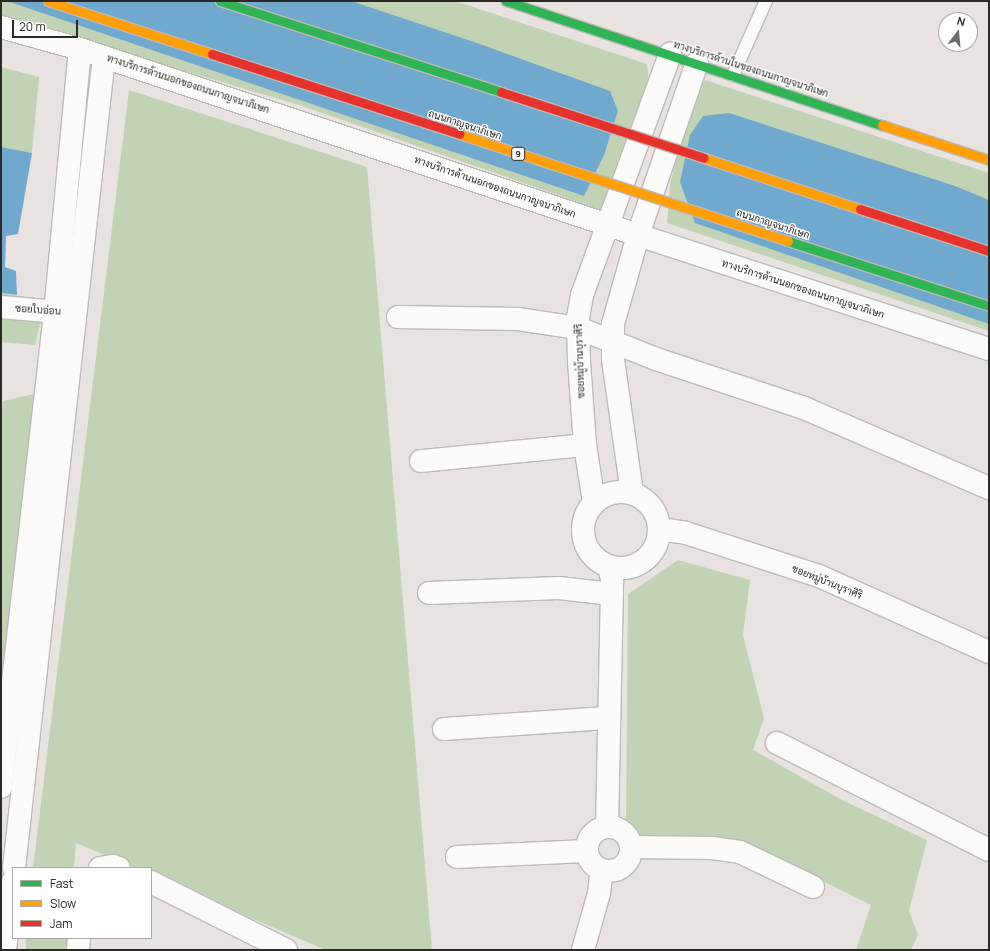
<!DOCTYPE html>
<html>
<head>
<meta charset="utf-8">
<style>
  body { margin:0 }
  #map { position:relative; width:990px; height:951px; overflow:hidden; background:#e8e3e0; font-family:Manrope,Sarabun,sans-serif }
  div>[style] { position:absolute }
  .green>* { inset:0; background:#c2d2b5; transform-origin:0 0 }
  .water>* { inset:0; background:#70a8ce }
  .roads { filter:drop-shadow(1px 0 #bebab8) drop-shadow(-1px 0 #bebab8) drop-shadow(0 1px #bebab8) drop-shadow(0 -1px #bebab8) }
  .lane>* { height:12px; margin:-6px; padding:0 6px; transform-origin:6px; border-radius:6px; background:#fcfbfa }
  .street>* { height:22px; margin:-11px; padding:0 11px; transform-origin:11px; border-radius:11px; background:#fcfbfa }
  .street>.ring { margin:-11px; padding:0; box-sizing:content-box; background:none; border:22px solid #fcfbfa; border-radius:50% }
  .fast>* { height:9px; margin:-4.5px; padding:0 4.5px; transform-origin:4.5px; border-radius:4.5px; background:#30b455 }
  .slow>* { height:9px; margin:-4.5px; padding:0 4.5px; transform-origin:4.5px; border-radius:4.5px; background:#ff9f0a }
  .bridges { filter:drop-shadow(1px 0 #bebab8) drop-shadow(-1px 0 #bebab8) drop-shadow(0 1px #bebab8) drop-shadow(0 -1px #bebab8) }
  .fast-bridge>* { height:9px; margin:-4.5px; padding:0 4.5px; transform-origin:4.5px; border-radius:4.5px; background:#30b455 }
  .slow-bridge>* { height:9px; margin:-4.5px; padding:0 4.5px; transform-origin:4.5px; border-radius:4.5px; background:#ff9f0a }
  .jam-bridge>* { height:9px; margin:-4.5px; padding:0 4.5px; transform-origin:4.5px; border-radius:4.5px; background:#e5322d }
  span { translate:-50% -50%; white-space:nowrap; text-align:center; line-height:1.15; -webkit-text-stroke:3px #fff; paint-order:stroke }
  .shield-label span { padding:1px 3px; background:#fff; border:1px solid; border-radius:3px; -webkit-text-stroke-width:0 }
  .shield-label { font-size:9px; color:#2c2826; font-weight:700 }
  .street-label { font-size:10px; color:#2c2826 }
  .frame { position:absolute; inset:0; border:2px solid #2c2826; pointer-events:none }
  .legend { position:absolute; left:12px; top:867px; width:140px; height:72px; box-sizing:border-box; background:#fff; border:1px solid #aba9a8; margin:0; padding:5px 7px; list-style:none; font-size:12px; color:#2c2826 }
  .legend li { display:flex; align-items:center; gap:8px; height:20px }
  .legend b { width:20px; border:1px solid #aba9a8 }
  .north { position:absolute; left:938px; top:12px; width:40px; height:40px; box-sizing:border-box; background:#fff; border:1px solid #aba9a8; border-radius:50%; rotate:16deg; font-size:11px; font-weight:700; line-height:16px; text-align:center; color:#2c2826 }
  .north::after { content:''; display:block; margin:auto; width:14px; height:18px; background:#6e6967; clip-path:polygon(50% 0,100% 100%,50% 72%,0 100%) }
  .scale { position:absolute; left:12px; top:20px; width:66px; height:18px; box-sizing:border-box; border:2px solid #2c2826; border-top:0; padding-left:5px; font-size:12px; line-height:14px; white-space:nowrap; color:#2c2826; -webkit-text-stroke:3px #fff; paint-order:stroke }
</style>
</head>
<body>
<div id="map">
  <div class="green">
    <div style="clip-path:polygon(1px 1px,455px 1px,647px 64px,649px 84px,620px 166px,601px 210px,299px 105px,1px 17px)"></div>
    <div style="clip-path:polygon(1px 67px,39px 77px,32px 153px,1px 147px)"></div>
    <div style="clip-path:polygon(705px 80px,989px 173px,989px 331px,667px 223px,670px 184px,686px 122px,696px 94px)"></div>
    <div style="clip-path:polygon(129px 90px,367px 167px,432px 950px,326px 950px,151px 875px,151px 868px,135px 868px,76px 843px,74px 868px,33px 868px)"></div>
    <div style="clip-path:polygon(1px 293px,46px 300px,35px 345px,1px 342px)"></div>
    <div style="clip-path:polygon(34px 394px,1px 702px,1px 419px,3px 401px)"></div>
    <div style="clip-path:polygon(678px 560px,750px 580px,743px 635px,764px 718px,753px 750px,844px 801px,927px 840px,909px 911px,918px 935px,911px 950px,856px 950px,871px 905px,756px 848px,642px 836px,626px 821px,628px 594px)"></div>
    <div style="left:26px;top:938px;width:43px;height:12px"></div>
  </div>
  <div class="water">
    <div style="clip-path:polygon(7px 1px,351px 1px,477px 43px,610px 91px,618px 111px,604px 155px,584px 196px)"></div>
    <div style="clip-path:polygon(729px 113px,955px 186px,989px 200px,989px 324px,695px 223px,680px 182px,690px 135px,703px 116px)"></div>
    <div style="clip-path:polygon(1px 147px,32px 153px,18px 234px,6px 236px,5px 267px,16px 271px,17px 295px,1px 293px)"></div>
  </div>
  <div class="roads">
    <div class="lane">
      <div style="left:733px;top:75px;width:81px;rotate:-66deg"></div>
    </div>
    <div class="street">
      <div style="left:1px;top:27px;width:82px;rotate:15.6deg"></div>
      <div style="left:80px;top:49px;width:588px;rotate:18.43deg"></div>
      <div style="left:638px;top:235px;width:369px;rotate:18deg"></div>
      <div style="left:1px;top:307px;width:68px;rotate:5deg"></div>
      <div style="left:398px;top:317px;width:120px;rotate:1deg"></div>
      <div style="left:518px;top:319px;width:61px;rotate:8.5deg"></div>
      <div style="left:578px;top:328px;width:84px;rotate:21.7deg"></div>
      <div style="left:656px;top:359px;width:156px;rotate:18.3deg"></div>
      <div style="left:804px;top:408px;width:202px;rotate:23.4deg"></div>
      <div style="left:421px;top:461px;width:165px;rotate:-5.6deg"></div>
      <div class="ring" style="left:583px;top:492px;width:54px;height:54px"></div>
      <div style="left:632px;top:493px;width:135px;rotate:-98.1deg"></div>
      <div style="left:613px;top:359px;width:35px;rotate:-90deg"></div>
      <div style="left:613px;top:324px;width:92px;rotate:-74.3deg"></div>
      <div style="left:638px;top:235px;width:182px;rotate:-71.1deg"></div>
      <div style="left:594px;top:502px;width:58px;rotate:-99deg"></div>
      <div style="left:585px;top:445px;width:84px;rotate:-94.1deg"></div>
      <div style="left:579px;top:361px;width:43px;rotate:-91.3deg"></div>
      <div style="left:578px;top:318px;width:23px;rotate:-80deg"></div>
      <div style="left:582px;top:295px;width:257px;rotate:-69.9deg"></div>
      <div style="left:659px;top:529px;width:27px;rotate:8deg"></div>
      <div style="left:686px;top:533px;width:140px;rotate:17.9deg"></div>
      <div style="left:819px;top:576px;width:186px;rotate:24.1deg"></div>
      <div style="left:429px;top:593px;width:130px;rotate:-2.2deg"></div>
      <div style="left:559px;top:588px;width:53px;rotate:6.5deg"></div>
      <div style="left:444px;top:729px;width:163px;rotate:-3.9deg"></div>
      <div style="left:777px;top:743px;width:237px;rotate:26.8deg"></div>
      <div style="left:1px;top:787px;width:477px;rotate:-83.5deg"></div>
      <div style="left:55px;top:313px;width:265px;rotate:-84.6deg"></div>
      <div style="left:607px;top:827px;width:248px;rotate:-88.8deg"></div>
      <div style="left:612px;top:579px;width:12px;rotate:-104deg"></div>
      <div class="ring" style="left:587px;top:827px;width:22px;height:22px"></div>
      <div style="left:631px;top:847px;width:81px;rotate:0.7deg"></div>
      <div style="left:712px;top:848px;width:28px;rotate:8deg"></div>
      <div style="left:740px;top:852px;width:81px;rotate:25.6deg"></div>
      <div style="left:457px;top:857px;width:130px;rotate:-2.6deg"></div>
      <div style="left:14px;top:868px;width:816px;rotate:-83.67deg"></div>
      <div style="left:100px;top:868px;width:13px;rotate:-9deg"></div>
      <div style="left:113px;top:866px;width:6px;rotate:18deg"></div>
      <div style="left:151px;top:882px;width:151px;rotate:26.7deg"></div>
      <div style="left:5px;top:950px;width:69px;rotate:-83.4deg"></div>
      <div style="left:78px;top:950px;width:12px;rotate:-85deg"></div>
      <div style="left:583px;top:950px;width:59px;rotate:-74.3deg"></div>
      <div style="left:599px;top:893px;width:23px;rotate:-83deg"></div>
    </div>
    <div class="fast">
      <div style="left:506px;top:1px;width:396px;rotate:18.3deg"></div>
    </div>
    <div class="slow">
      <div style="left:882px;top:125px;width:113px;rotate:18.1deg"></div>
    </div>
  </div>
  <div class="bridges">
    <div class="fast-bridge">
      <div style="left:220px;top:1px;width:295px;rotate:17.9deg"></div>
      <div style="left:788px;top:241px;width:211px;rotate:17.9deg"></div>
    </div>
    <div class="slow-bridge">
      <div style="left:48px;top:1px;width:172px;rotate:17.9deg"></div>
      <div style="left:459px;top:134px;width:346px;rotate:18deg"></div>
      <div style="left:704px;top:158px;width:164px;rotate:18.1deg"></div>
    </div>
    <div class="jam-bridge">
      <div style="left:212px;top:54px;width:260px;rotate:17.9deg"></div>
      <div style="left:501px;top:92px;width:213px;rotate:18deg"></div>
      <div style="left:860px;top:209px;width:136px;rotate:18deg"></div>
    </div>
  </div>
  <div class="shield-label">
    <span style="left:518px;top:154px">9</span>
  </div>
  <div class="street-label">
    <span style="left:751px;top:69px;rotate:18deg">ทางบริการด้านในของถนนกาญจนาภิเษก</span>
    <span style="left:188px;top:84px;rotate:18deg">ทางบริการด้านนอกของถนนกาญจนาภิเษก</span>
    <span style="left:465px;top:125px;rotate:18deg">ถนนกาญจนาภิเษก</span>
    <span style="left:495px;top:187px;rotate:19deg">ทางบริการด้านนอกของถนนกาญจนาภิเษก</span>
    <span style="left:773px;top:224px;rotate:18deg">ถนนกาญจนาภิเษก</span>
    <span style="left:803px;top:289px;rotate:18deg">ทางบริการด้านนอกของถนนกาญจนาภิเษก</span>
    <span style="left:38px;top:310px;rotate:4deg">ซอยใบอ่อน</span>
    <span style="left:580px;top:361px;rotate:-92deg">ซอยหมู่บ้านบุราศิริ</span>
    <span style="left:827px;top:582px;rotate:22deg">ซอยหมู่บ้านบุราศิริ</span>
  </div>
  <div class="frame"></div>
  <ul class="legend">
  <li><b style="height:5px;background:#30b455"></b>Fast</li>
  <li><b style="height:5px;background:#ff9f0a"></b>Slow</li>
  <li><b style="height:5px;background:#e5322d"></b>Jam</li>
  </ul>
  <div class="north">N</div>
  <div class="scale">20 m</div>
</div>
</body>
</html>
